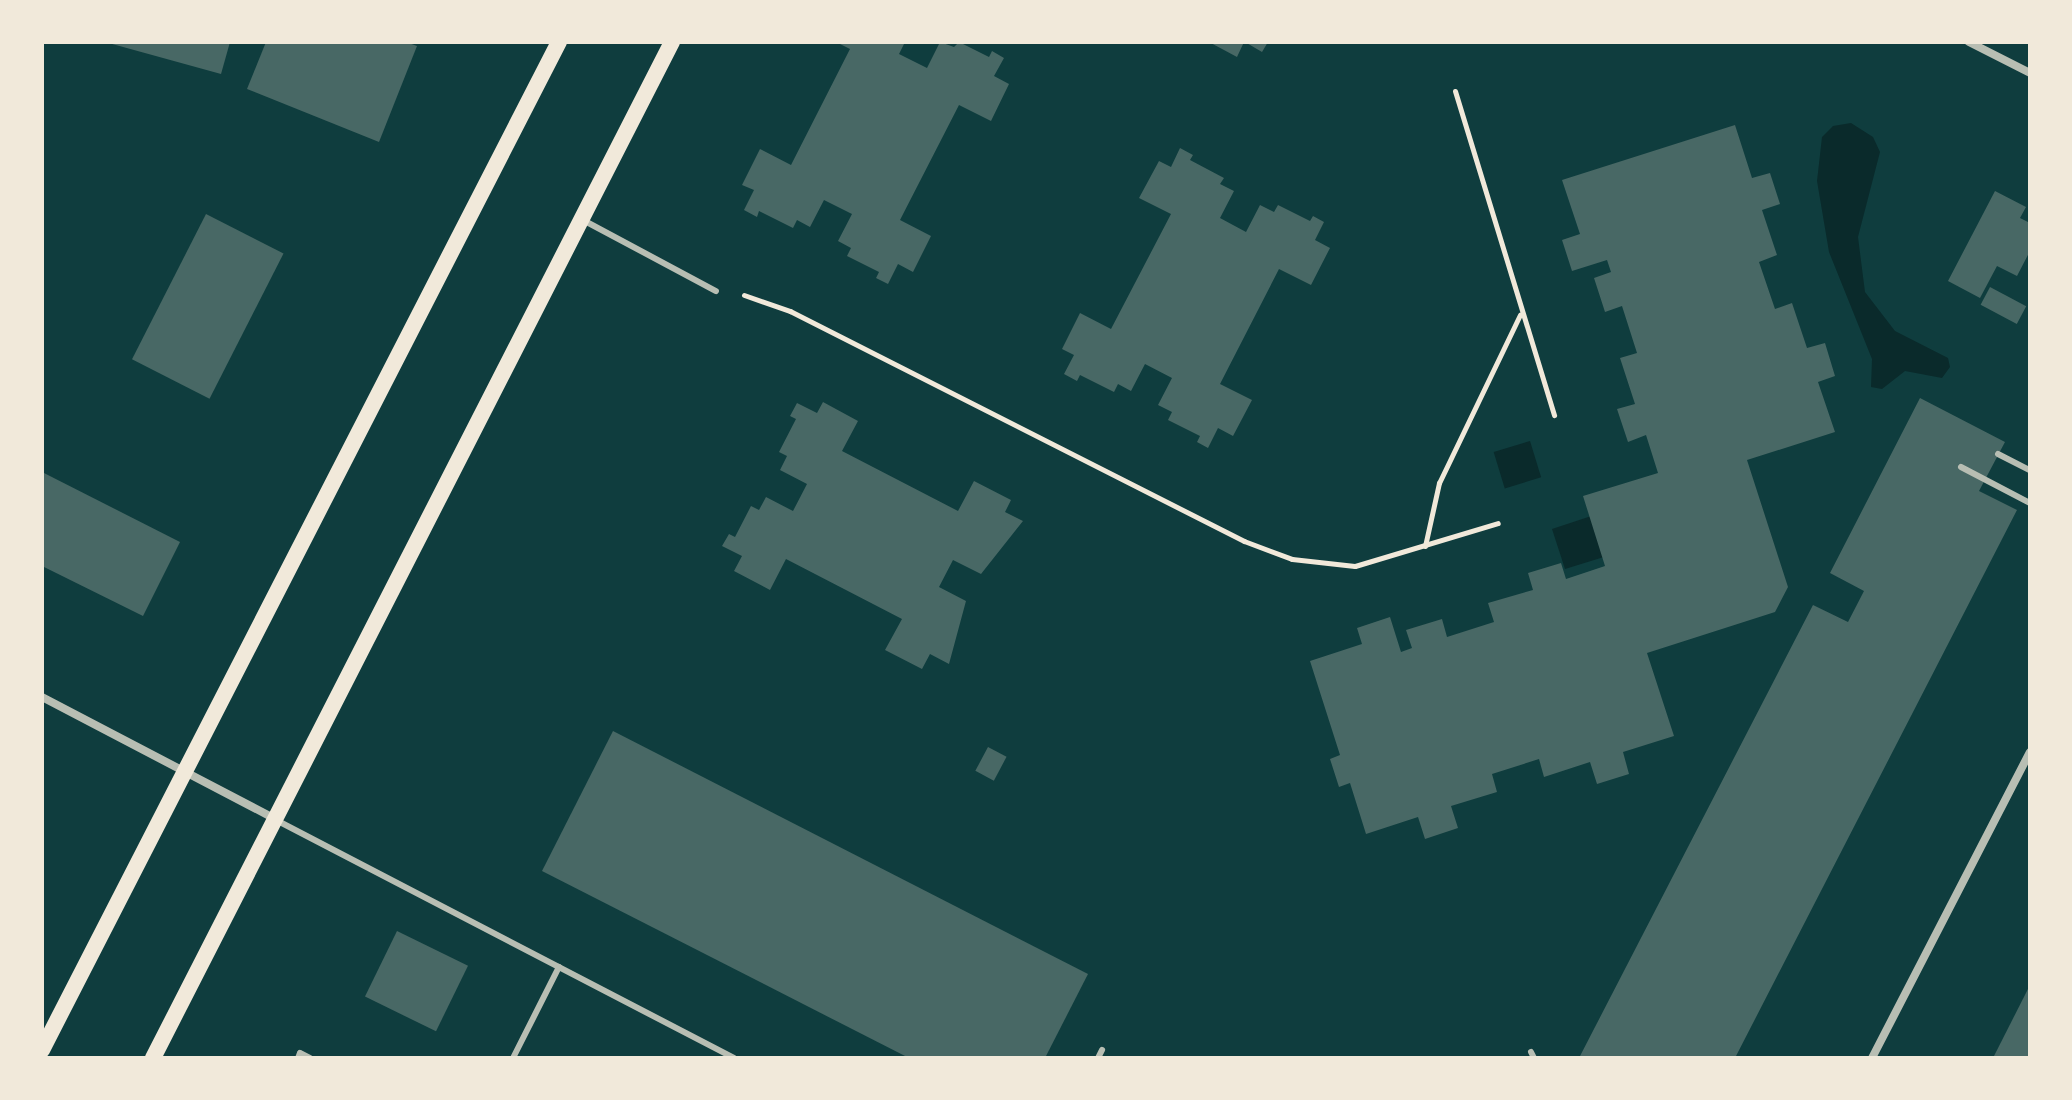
<!DOCTYPE html>
<html>
<head>
<meta charset="utf-8">
<style>
  body { margin:0 }
  #map { position:relative; width:2072px; height:1100px; overflow:hidden; background:#0f3d3e; font-family:"Crimson Pro",serif }
  div>[style] { position:absolute }
  .water>* { inset:0; background:#0a2a2b; transform-origin:0 0 }
  .building>* { inset:0; background:#486865; transform-origin:0 0 }
  .path>* { height:5px; margin:-2.5px; padding:0 2.5px; transform-origin:2.5px; border-radius:2.5px; background:#f1e9da }
  .service>* { height:6px; margin:-3px; padding:0 3px; transform-origin:3px; border-radius:3px; background:#b8beb3 }
  .minor>* { height:8px; margin:-4px; padding:0 4px; transform-origin:4px; border-radius:4px; background:#b8beb3 }
  .secondary>* { height:16px; margin:-8px; padding:0 8px; transform-origin:8px; border-radius:8px; background:#f1e9da }
  span { translate:-50% -50%; white-space:nowrap; text-align:center; line-height:1.15; -webkit-text-stroke:7px #f1e9da; paint-order:stroke }
  .frame { position:absolute; inset:0; border:44px solid #f1e9da; pointer-events:none }
</style>
</head>
<body>
<div id="map">
  <div class="water">
    <div style="clip-path:polygon(1851px 123px,1873px 137px,1880px 152px,1858px 237px,1865px 292px,1895px 331px,1948px 358px,1950px 367px,1942px 378px,1905px 371px,1882px 389px,1871px 387px,1872px 359px,1829px 252px,1817px 181px,1822px 137px,1833px 126px)"></div>
    <div style="left:1530px;top:441px;width:38px;height:38px;rotate:73deg"></div>
    <div style="clip-path:polygon(1658px 494px,1633px 548px,1565px 569px,1552px 529px)"></div>
  </div>
  <div class="building">
    <div style="clip-path:polygon(105px 42px,230px 42px,221px 74px)"></div>
    <div style="clip-path:polygon(266px 42px,406px 42px,417px 46px,379px 142px,247px 89px)"></div>
    <div style="clip-path:polygon(836px 42px,905px 42px,899px 54px,927px 68px,940px 42px,954px 47px,959px 42px,989px 57px,992px 51px,1004px 58px,994px 76px,1009px 84px,991px 121px,959px 105px,900px 220px,931px 236px,913px 272px,898px 264px,888px 284px,876px 278px,879px 272px,847px 256px,851px 248px,838px 241px,852px 214px,824px 200px,810px 227px,797px 220px,793px 228px,759px 211px,757px 217px,744px 210px,754px 190px,742px 185px,760px 149px,791px 165px,850px 49px)"></div>
    <div style="clip-path:polygon(1209px 42px,1244px 42px,1237px 57px)"></div>
    <div style="clip-path:polygon(1245px 42px,1268px 42px,1262px 52px)"></div>
    <div style="clip-path:polygon(1735px 125px,1752px 178px,1770px 173px,1780px 204px,1762px 210px,1777px 255px,1759px 262px,1775px 309px,1792px 303px,1807px 348px,1825px 343px,1835px 376px,1818px 382px,1835px 432px,1747px 460px,1788px 587px,1775px 612px,1647px 653px,1674px 736px,1623px 752px,1629px 774px,1597px 784px,1590px 762px,1544px 777px,1539px 759px,1492px 774px,1497px 792px,1451px 806px,1458px 828px,1425px 839px,1418px 817px,1366px 834px,1350px 783px,1339px 787px,1330px 759px,1340px 755px,1310px 661px,1362px 644px,1357px 628px,1390px 617px,1401px 652px,1412px 648px,1406px 630px,1442px 619px,1447px 637px,1494px 622px,1488px 603px,1533px 590px,1528px 573px,1561px 563px,1566px 579px,1605px 566px,1583px 496px,1658px 473px,1646px 435px,1628px 442px,1617px 409px,1635px 404px,1620px 358px,1637px 353px,1622px 306px,1605px 312px,1594px 278px,1611px 272px,1607px 260px,1572px 271px,1562px 240px,1580px 234px,1562px 180px)"></div>
    <div style="clip-path:polygon(1180px 148px,1193px 155px,1190px 160px,1224px 178px,1220px 184px,1234px 191px,1220px 218px,1246px 232px,1260px 205px,1274px 212px,1278px 205px,1310px 221px,1313px 216px,1324px 222px,1315px 240px,1330px 248px,1311px 285px,1279px 269px,1220px 384px,1252px 400px,1233px 436px,1218px 428px,1208px 448px,1197px 442px,1200px 436px,1168px 420px,1172px 412px,1158px 405px,1172px 378px,1145px 364px,1131px 391px,1118px 384px,1114px 392px,1080px 375px,1077px 381px,1064px 374px,1074px 355px,1062px 349px,1080px 313px,1111px 329px,1171px 214px,1139px 198px,1159px 161px,1171px 167px)"></div>
    <div style="clip-path:polygon(1995px 191px,2026px 207px,2020px 218px,2030px 223px,2030px 251px,2017px 276px,1997px 266px,1980px 298px,1948px 281px)"></div>
    <div style="left:206px;top:214px;width:87px;height:163px;rotate:27deg"></div>
    <div style="left:1990px;top:287px;width:41px;height:20px;rotate:28deg"></div>
    <div style="clip-path:polygon(1920px 398px,2005px 442px,1979px 491px,2017px 510px,1735px 1058px,1579px 1058px,1813px 605px,1848px 622px,1864px 591px,1830px 573px)"></div>
    <div style="clip-path:polygon(823px 402px,858px 421px,842px 451px,958px 511px,974px 481px,1011px 500px,1005px 512px,1023px 521px,981px 574px,953px 560px,939px 587px,966px 601px,949px 664px,930px 654px,922px 669px,885px 650px,902px 619px,786px 559px,770px 590px,734px 571px,742px 556px,722px 546px,729px 534px,735px 537px,751px 506px,759px 510px,766px 497px,793px 511px,807px 484px,780px 470px,787px 456px,779px 452px,796px 419px,790px 416px,797px 403px,817px 413px)"></div>
    <div style="clip-path:polygon(42px 472px,180px 542px,143px 616px,42px 566px)"></div>
    <div style="clip-path:polygon(613px 731px,1088px 974px,1045px 1058px,909px 1058px,542px 871px)"></div>
    <div style="left:988px;top:747px;width:21px;height:27px;rotate:28deg"></div>
    <div style="left:397px;top:931px;width:79px;height:73px;rotate:26deg"></div>
    <div style="clip-path:polygon(2030px 985px,2030px 1058px,1998px 1058px,1994px 1056px)"></div>
  </div>
  <div class="path">
    <div style="left:1455px;top:91px;width:339px;rotate:73deg"></div>
    <div style="left:744px;top:295px;width:49px;rotate:19.2deg"></div>
    <div style="left:790px;top:311px;width:509px;rotate:26.87deg"></div>
    <div style="left:1244px;top:541px;width:51px;rotate:20.6deg"></div>
    <div style="left:1292px;top:559px;width:63px;rotate:6.3deg"></div>
    <div style="left:1355px;top:566px;width:149px;rotate:-16.7deg"></div>
    <div style="left:1425px;top:546px;width:65px;rotate:-77.5deg"></div>
    <div style="left:1439px;top:483px;width:187px;rotate:-64.3deg"></div>
  </div>
  <div class="service">
    <div style="left:581px;top:219px;width:153px;rotate:28.1deg"></div>
    <div style="left:1998px;top:454px;width:36px;rotate:27deg"></div>
    <div style="left:1961px;top:467px;width:78px;rotate:27.6deg"></div>
    <div style="left:276px;top:820px;width:516px;rotate:27.46deg"></div>
    <div style="left:1531px;top:1052px;width:7px;rotate:63deg"></div>
    <div style="left:298px;top:1058px;width:5px;rotate:-68deg"></div>
    <div style="left:300px;top:1053px;width:11px;rotate:27deg"></div>
    <div style="left:513px;top:1058px;width:102px;rotate:-63.2deg"></div>
    <div style="left:1098px;top:1058px;width:9px;rotate:-63deg"></div>
  </div>
  <div class="minor">
    <div style="left:1969px;top:42px;width:68px;rotate:26.9deg"></div>
    <div style="left:42px;top:697px;width:263px;rotate:27.6deg"></div>
    <div style="left:1872px;top:1058px;width:344px;rotate:-62.7deg"></div>
  </div>
  <div class="secondary">
    <div style="left:42px;top:1050px;width:1133px;rotate:-62.85deg"></div>
    <div style="left:153px;top:1058px;width:1141px;rotate:-62.94deg"></div>
  </div>
  <div class="frame"></div>
</div>
</body>
</html>
